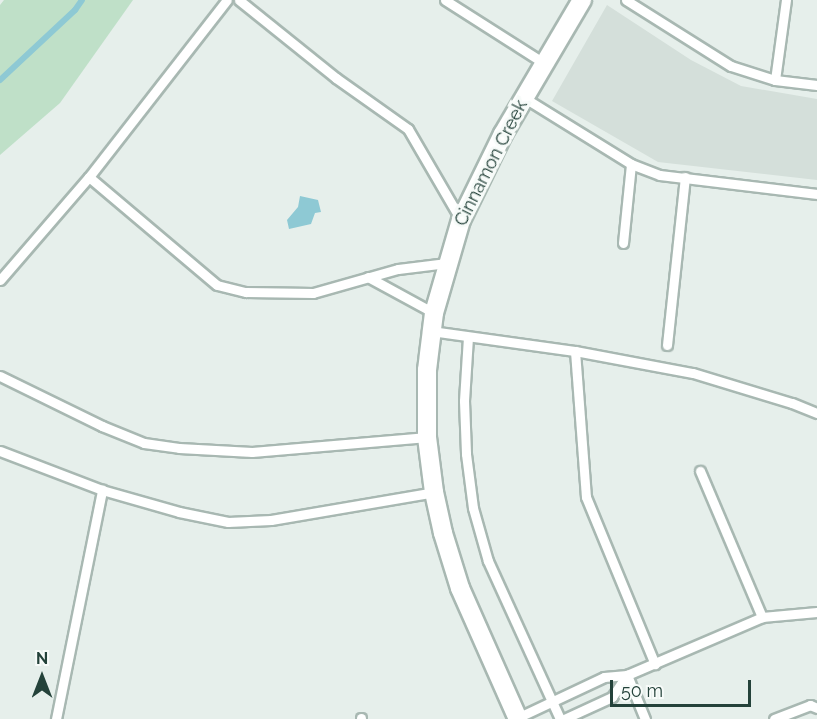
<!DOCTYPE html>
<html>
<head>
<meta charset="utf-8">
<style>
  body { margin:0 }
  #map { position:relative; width:817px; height:719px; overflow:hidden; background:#e6efeb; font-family:Raleway,sans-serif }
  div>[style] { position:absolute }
  .built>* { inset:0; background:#d4dfda }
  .green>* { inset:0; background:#bfe0c8 }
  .water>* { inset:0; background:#8ec9d4 }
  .stream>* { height:6px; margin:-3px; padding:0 3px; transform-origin:3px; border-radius:3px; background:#8ec9d4 }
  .roads { filter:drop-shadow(2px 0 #a8b8b2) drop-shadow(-2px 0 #a8b8b2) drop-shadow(0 2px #a8b8b2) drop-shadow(0 -2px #a8b8b2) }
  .service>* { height:9px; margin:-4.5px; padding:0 4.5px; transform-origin:4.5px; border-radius:4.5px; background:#fff }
  .tertiary>* { height:18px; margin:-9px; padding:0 9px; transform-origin:9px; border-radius:9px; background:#fff }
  span { translate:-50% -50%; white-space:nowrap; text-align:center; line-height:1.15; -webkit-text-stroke:6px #f7fbf9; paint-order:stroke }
  .street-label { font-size:18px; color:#24423a }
  .north { position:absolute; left:12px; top:647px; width:60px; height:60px; -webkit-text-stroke:4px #f7fbf9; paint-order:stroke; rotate:0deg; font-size:16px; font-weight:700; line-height:24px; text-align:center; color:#24423a }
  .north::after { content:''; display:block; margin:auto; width:21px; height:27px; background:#24423a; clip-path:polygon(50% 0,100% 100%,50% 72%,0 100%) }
  .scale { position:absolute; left:610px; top:680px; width:141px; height:27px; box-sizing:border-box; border:3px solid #24423a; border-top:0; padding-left:8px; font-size:18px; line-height:21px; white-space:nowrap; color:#24423a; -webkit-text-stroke:4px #f7fbf9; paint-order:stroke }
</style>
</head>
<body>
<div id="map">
  <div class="built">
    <div style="clip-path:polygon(607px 5px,691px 60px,741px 86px,817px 99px,817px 180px,658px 162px,552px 101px)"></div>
  </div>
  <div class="green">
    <div style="clip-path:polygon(4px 0,133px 0,60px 103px,0 155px,0 5px)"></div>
  </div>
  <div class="water">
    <div style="clip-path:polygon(300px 196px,318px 200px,321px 212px,315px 213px,311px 224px,289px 229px,287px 220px,298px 207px)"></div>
  </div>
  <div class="stream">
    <div style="left:0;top:80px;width:103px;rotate:-43deg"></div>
    <div style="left:75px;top:10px;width:12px;rotate:-55deg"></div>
  </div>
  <div class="roads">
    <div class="service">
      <div style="left:239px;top:0;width:124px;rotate:38.8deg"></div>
      <div style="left:336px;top:78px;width:88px;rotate:35.3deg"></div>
      <div style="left:408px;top:129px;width:105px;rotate:59.8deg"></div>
      <div style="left:445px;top:0;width:117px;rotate:32.5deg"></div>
      <div style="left:626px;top:0;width:124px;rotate:32.2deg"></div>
      <div style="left:731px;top:66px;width:46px;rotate:17.7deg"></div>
      <div style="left:775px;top:80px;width:42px;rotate:6.8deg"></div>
      <div style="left:775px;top:80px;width:81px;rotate:-82.2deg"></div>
      <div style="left:523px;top:97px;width:127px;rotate:31.8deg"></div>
      <div style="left:631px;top:164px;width:31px;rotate:21deg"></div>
      <div style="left:660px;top:175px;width:158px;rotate:6.9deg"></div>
      <div style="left:89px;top:177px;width:167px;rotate:40.2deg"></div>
      <div style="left:217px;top:285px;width:30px;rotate:14deg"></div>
      <div style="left:246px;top:292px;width:67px;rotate:0.9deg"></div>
      <div style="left:313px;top:293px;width:88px;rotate:-15.8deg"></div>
      <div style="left:398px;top:269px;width:49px;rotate:-7deg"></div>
      <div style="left:623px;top:243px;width:79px;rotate:-84.2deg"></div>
      <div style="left:368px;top:277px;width:75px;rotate:28.6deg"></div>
      <div style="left:0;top:280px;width:136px;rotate:-49.2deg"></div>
      <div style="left:89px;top:177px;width:224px;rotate:-52.1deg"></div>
      <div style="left:431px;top:331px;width:145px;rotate:7.9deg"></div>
      <div style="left:575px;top:351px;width:120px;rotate:10.6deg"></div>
      <div style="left:693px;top:373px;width:103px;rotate:16.9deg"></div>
      <div style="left:792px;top:403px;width:27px;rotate:22deg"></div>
      <div style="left:468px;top:337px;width:64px;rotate:93.6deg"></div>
      <div style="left:464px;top:401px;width:53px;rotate:87.8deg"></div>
      <div style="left:466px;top:454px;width:54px;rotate:82.6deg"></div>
      <div style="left:473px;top:508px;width:55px;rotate:74.2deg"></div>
      <div style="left:488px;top:561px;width:174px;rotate:65.5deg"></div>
      <div style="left:667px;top:345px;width:169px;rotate:-83.9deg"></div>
      <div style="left:575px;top:351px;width:146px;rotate:85.7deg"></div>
      <div style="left:586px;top:497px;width:181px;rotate:67.6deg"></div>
      <div style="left:0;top:376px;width:114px;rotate:26.1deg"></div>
      <div style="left:102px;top:426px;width:45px;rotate:22deg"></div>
      <div style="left:144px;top:443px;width:35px;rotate:8deg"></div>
      <div style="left:179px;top:448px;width:73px;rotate:3.1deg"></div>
      <div style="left:252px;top:452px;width:176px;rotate:-4.9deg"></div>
      <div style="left:0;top:451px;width:109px;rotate:20.9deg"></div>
      <div style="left:102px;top:490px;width:80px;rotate:15.9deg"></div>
      <div style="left:179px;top:512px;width:50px;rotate:11.5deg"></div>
      <div style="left:228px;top:522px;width:43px;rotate:-2.7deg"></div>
      <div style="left:271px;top:520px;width:165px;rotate:-9.7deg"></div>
      <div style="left:700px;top:471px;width:159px;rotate:67deg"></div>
      <div style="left:627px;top:675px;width:48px;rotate:67.8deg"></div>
      <div style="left:361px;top:718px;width:1px;rotate:90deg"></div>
      <div style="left:517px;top:718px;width:96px;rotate:-25.2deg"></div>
      <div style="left:604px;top:677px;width:23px;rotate:-5deg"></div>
      <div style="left:627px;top:675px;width:147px;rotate:-23.2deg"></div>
      <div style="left:762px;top:617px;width:55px;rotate:-5.2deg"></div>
      <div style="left:56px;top:719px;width:234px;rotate:-78.6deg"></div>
      <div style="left:564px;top:719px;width:53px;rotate:-24.6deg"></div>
      <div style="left:612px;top:697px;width:27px;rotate:-56deg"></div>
      <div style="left:774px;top:719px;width:39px;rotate:-21deg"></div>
      <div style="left:810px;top:705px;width:8px;rotate:23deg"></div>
    </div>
    <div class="tertiary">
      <div style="left:518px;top:719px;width:143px;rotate:-113.9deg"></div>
      <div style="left:460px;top:588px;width:58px;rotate:-107.2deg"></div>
      <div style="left:443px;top:533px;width:42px;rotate:-102.4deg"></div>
      <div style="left:434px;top:492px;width:55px;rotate:-97.3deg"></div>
      <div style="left:427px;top:437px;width:67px;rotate:-90deg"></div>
      <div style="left:427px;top:370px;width:57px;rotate:-83deg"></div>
      <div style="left:434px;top:313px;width:97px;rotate:-73.8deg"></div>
      <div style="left:461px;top:220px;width:96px;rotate:-64deg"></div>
      <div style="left:503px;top:134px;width:156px;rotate:-59.5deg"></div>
    </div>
  </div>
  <div class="street-label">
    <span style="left:491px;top:163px;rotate:-63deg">Cinnamon Creek</span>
  </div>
  <div class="north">N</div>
  <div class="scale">50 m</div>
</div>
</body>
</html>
